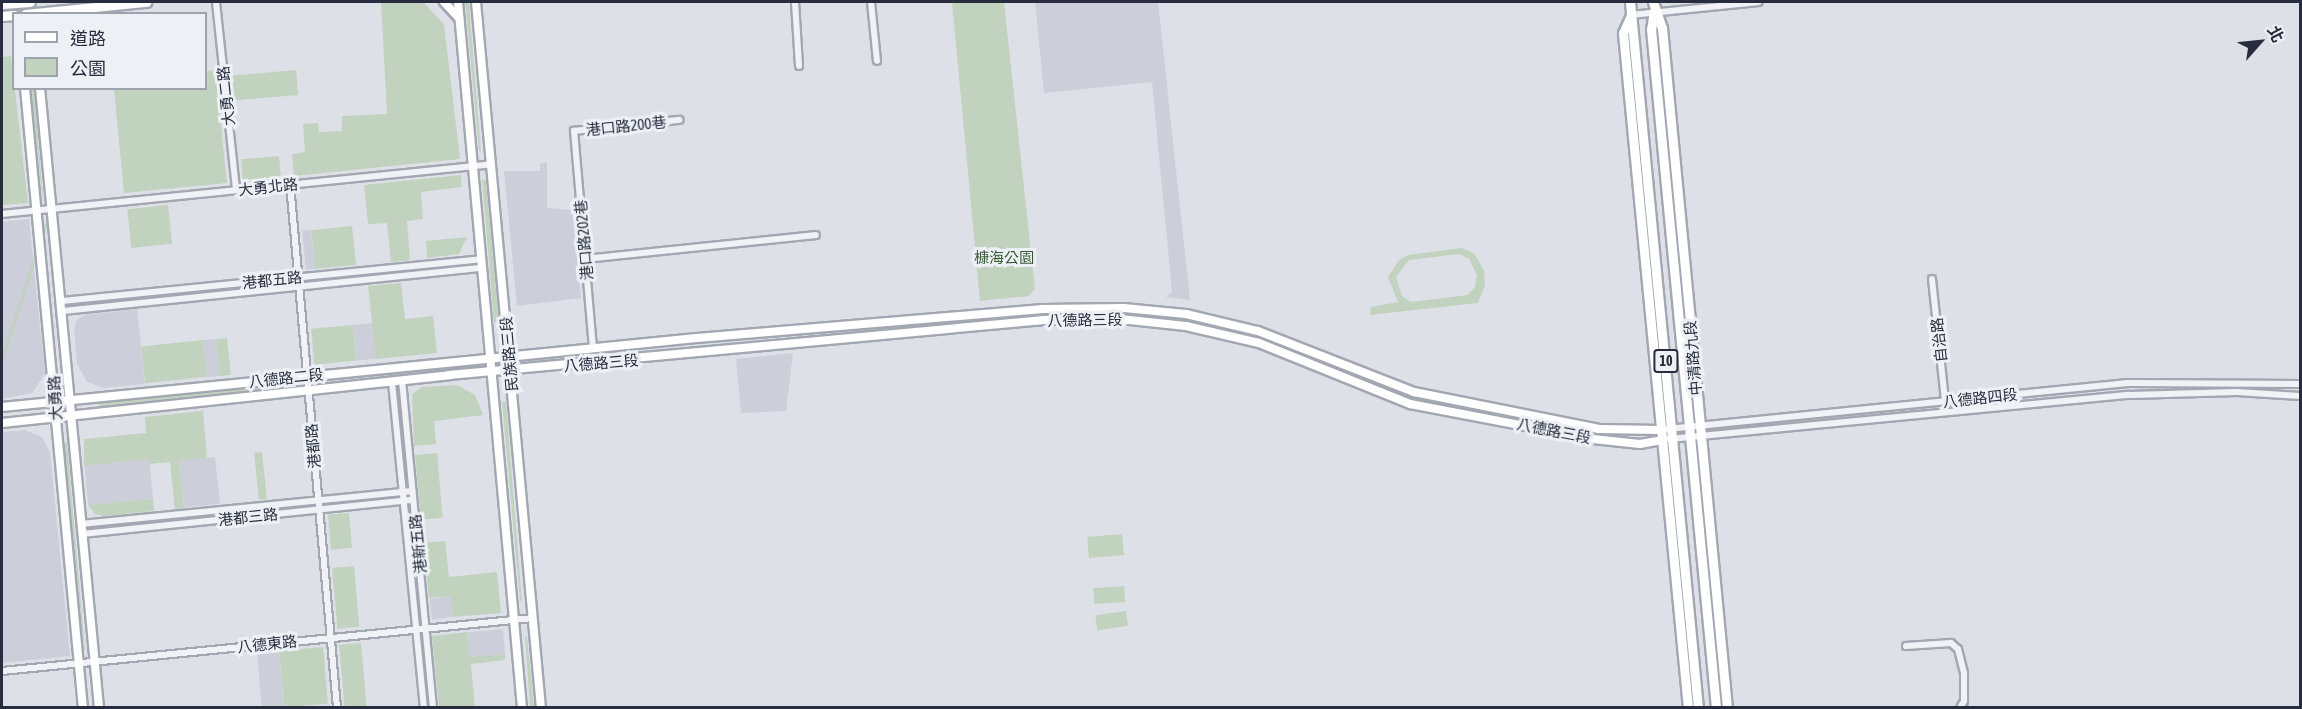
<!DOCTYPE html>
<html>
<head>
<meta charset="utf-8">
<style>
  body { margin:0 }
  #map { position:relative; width:2302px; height:709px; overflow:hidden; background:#dee0e8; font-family:"Asap Condensed","Noto Sans TC",sans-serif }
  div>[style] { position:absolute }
  .built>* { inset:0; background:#cccfda; transform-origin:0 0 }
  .green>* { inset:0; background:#c1d2be; transform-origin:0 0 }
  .roads { filter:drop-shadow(2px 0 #a3a7b2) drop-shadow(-2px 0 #a3a7b2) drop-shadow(0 2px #a3a7b2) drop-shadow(0 -2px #a3a7b2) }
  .street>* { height:6px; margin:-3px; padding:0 3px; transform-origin:3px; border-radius:3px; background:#f0f2f6 }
  .secondary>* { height:8px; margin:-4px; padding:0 4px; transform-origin:4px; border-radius:4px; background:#fff }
  .primary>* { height:9px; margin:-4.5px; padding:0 4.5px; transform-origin:4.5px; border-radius:4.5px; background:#fff }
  span { translate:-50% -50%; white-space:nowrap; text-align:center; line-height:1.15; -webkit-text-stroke:6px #edf0f5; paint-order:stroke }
  .shield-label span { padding:2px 4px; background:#edf0f5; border:2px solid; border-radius:4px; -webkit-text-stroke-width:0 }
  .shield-label { font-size:14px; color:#272d3e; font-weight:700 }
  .street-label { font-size:15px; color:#272d3e }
  .park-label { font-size:15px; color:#375a34 }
  .frame { position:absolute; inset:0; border:3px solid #272d3e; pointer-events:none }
  .legend { position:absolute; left:12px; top:12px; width:195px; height:78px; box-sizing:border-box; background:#edf0f5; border:2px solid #9ea2ac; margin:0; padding:8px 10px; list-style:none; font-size:18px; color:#272d3e }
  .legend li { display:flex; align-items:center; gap:12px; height:30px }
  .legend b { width:30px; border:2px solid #9ea2ac }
  .north { position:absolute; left:2230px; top:12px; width:60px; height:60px; -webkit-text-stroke:4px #edf0f5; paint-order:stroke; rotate:63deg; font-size:16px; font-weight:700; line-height:24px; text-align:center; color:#272d3e }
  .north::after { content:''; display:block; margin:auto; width:21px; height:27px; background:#272d3e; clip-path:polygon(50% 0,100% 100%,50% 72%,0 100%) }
</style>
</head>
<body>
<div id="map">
  <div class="built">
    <div style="clip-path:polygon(1035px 2px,1158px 2px,1190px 300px,1166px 297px,1172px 292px,1152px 82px,1044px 93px)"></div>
    <div style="clip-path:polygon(547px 162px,547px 208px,572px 210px,581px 298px,517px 306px,504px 171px,540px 171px,540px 164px)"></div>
    <div style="clip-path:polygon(29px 219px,45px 374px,32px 393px,2px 399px,2px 222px)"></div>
    <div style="left:311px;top:230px;width:39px;height:9px;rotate:84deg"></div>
    <div style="clip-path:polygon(137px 309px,145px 384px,104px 388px,87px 382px,77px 364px,74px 328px,77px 320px,84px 315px)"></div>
    <div style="left:373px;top:323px;width:36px;height:20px;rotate:85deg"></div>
    <div style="left:216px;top:339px;width:37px;height:13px;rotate:84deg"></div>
    <div style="clip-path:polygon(793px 353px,786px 411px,741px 413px,736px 359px)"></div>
    <div style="clip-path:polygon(25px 430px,42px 437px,50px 452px,70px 656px,2px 663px,2px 432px)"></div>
    <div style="left:215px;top:457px;width:47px;height:36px;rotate:84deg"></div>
    <div style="left:149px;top:459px;width:40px;height:65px;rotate:84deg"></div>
    <div style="left:450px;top:596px;width:21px;height:21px;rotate:82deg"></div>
    <div style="left:503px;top:629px;width:25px;height:36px;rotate:85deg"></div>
    <div style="left:279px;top:651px;width:56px;height:22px;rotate:85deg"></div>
  </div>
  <div class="green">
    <div style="clip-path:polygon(381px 2px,423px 2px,444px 24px,460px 159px,294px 176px,292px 154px,305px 152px,303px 124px,318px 123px,319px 132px,342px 131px,342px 116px,387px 114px)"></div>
    <div style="clip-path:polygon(465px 2px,469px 2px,481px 152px,479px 150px)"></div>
    <div style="clip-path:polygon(952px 2px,1004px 2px,1035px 289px,1029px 296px,980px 301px)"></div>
    <div style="clip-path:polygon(11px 56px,28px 203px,2px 205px,2px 57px)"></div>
    <div style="clip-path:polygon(215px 70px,227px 183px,124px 193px,114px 89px,206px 88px,206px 71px)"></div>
    <div style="left:296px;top:70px;width:25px;height:64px;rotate:85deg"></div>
    <div style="clip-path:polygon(31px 89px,34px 89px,43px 196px,42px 195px)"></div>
    <div style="left:279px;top:156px;width:21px;height:38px;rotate:85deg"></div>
    <div style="clip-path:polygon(461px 175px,462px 187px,421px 192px,423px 219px,407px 221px,410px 260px,391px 262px,387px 223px,368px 224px,364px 185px)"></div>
    <div style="clip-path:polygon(482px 179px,486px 181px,499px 322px,494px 322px)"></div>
    <div style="left:168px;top:205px;width:39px;height:41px;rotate:84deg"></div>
    <div style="left:45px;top:223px;width:3px;height:152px;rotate:18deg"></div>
    <div style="left:352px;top:226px;width:39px;height:41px;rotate:84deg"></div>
    <div style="clip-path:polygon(467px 237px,459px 254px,427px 258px,426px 241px)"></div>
    <div style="clip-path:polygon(evenodd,1462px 248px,1475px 254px,1484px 271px,1485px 285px,1478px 303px,1370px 315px,1371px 307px,1398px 302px,1388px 277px,1399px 260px,1408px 255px,1462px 248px,1459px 254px,1469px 259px,1477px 275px,1475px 287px,1468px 295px,1411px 302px,1402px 296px,1396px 277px,1409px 260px,1459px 254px)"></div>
    <div style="clip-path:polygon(457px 265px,457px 267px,312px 280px,313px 279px)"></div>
    <div style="clip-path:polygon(285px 282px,285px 284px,80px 304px,81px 303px)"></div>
    <div style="clip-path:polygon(401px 283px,405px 319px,433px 316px,437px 353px,376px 359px,368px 286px)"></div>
    <div style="left:353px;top:325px;width:36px;height:42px;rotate:85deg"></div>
    <div style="left:227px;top:338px;width:37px;height:11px;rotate:84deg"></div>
    <div style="left:203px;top:340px;width:37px;height:62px;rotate:84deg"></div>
    <div style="clip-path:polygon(460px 365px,460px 368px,321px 382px,323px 380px)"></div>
    <div style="clip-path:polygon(293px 383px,293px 386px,100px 407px,99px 403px)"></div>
    <div style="clip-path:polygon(457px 385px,475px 395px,483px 415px,434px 421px,436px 444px,414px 446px,412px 394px,422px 387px)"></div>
    <div style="clip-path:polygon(502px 402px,506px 402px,522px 602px,520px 600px)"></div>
    <div style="clip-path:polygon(203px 411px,207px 458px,179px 461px,184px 508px,175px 509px,170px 462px,149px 464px,149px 459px,84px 466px,84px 439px,146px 433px,145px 417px)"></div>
    <div style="clip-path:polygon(64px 443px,67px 443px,85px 650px,84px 648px)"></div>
    <div style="left:262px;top:452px;width:47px;height:8px;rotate:84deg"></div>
    <div style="left:437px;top:453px;width:65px;height:22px;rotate:85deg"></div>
    <div style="clip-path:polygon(153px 499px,154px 511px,104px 516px,95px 514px,88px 505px)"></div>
    <div style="clip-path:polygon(304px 505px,304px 508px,97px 527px,98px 526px)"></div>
    <div style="left:349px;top:513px;width:35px;height:21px;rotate:85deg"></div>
    <div style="left:1122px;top:534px;width:21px;height:35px;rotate:85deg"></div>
    <div style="clip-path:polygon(445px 541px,449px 577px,497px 572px,501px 613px,453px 617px,450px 596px,429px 598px,423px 543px)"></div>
    <div style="left:354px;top:566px;width:61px;height:22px;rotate:85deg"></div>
    <div style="left:1124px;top:586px;width:16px;height:31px;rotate:86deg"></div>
    <div style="left:1126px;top:611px;width:15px;height:31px;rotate:82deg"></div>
    <div style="clip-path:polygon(467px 632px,470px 657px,505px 654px,505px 660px,471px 664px,475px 707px,439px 707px,432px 636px)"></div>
    <div style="clip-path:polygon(525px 635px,527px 637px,534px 707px,530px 707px)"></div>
    <div style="left:361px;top:643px;width:64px;height:22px;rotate:85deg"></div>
    <div style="left:323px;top:647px;width:57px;height:44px;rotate:85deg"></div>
  </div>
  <div class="roads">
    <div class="street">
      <div style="left:216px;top:2px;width:189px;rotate:83.9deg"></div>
      <div style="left:795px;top:2px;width:64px;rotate:86.4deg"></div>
      <div style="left:871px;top:2px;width:59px;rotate:84.2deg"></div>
      <div style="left:1631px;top:15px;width:128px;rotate:-5.8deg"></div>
      <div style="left:290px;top:184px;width:526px;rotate:84.87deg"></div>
      <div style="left:2px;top:214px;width:492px;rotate:-5.8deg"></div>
      <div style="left:585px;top:259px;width:232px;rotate:-5.9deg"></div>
      <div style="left:1932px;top:279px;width:123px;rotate:83.9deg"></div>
      <div style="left:62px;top:301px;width:421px;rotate:-5.7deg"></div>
      <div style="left:63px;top:311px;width:421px;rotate:-5.9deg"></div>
      <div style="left:593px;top:348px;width:218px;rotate:-95deg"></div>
      <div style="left:574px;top:131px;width:106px;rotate:-6deg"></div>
      <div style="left:402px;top:380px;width:329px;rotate:84.6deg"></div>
      <div style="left:392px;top:382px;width:328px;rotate:84.4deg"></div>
      <div style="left:1667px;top:429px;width:463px;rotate:-5.7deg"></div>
      <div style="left:2128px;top:383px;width:172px;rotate:0.3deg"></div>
      <div style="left:1669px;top:439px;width:462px;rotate:-5.5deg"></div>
      <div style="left:2129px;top:395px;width:108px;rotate:-1.6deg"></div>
      <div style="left:2237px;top:392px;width:63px;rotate:3.6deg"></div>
      <div style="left:81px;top:524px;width:333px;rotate:-5.7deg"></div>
      <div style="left:82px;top:534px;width:333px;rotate:-5.9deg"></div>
      <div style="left:1906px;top:646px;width:45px;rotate:-3.8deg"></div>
      <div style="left:1951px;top:643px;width:9px;rotate:41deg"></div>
      <div style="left:1958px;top:649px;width:25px;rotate:76deg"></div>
      <div style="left:1964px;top:673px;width:28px;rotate:90deg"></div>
      <div style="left:1964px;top:701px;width:8px;rotate:120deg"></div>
      <div style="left:2px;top:671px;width:534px;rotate:-5.7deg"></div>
    </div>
    <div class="secondary">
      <div style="left:444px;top:2px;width:22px;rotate:47deg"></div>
      <div style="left:458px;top:2px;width:709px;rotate:84.82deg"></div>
      <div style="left:476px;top:2px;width:709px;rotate:84.74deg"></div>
      <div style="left:25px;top:88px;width:623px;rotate:84.66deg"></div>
      <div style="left:40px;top:88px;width:623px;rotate:84.56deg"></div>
      <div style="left:2px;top:407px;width:698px;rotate:-5.67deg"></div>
      <div style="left:697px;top:338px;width:347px;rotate:-4.8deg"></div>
      <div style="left:1043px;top:309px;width:81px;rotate:-0.7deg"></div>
      <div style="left:1124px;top:308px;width:62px;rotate:5.5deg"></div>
      <div style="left:1186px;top:314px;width:74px;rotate:13.3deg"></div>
      <div style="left:1258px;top:331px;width:168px;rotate:21.4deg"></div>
      <div style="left:1414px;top:392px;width:189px;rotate:11.3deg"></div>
      <div style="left:1599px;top:429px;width:61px;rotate:0.9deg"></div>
      <div style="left:2px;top:423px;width:450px;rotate:-6.1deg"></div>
      <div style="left:449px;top:375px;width:598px;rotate:-5.28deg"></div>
      <div style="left:1044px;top:320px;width:67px;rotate:-1.7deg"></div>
      <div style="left:1111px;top:318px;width:75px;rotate:6.1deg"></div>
      <div style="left:1186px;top:326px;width:75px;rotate:13.1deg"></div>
      <div style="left:1259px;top:343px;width:163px;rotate:22deg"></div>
      <div style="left:1410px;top:404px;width:186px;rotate:10.8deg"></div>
      <div style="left:1593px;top:439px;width:47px;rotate:6.1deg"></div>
      <div style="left:1640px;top:444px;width:22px;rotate:-10deg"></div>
    </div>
    <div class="primary">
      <div style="left:1630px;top:2px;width:709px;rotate:84.5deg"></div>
      <div style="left:1653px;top:2px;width:28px;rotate:71deg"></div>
      <div style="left:1662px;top:28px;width:683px;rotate:84.54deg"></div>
      <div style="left:2px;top:4px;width:28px;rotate:-4deg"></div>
      <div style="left:1654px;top:11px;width:18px;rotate:99deg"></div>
      <div style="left:1651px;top:29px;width:682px;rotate:84.53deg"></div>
      <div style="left:25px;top:14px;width:122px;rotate:-5.7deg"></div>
      <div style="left:1631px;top:15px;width:20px;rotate:114deg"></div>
      <div style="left:1623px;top:33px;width:678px;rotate:84.5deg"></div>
      <div style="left:2px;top:16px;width:12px;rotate:-5deg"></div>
    </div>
  </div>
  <div class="shield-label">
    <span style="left:1666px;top:361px">10</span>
  </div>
  <div class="street-label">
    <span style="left:226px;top:96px;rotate:-96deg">大勇二路</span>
    <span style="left:626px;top:126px;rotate:-6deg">港口路200巷</span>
    <span style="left:268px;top:187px;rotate:-6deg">大勇北路</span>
    <span style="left:584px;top:240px;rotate:-95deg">港口路202巷</span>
    <span style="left:272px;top:280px;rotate:-6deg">港都五路</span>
    <span style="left:1085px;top:320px;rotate:-1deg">八德路三段</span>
    <span style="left:1939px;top:340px;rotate:-96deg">自治路</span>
    <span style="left:509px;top:354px;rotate:-95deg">民族路三段</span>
    <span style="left:1693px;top:358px;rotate:-95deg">中清路九段</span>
    <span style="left:601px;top:363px;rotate:-5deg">八德路三段</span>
    <span style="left:286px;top:378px;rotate:-6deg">八德路二段</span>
    <span style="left:55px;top:398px;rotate:-93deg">大勇路</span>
    <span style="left:1980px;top:398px;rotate:-6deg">八德路四段</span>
    <span style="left:1554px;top:431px;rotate:11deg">八德路三段</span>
    <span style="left:313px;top:446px;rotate:-95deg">港都路</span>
    <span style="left:248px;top:517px;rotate:-6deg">港都三路</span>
    <span style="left:418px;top:544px;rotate:-96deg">港新五路</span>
    <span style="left:267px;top:644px;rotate:-6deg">八德東路</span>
  </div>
  <div class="park-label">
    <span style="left:1004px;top:258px">槺海公園</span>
  </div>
  <div class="frame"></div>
  <ul class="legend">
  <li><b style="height:8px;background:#fff"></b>道路</li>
  <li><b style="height:16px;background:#c1d2be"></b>公園</li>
  </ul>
  <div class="north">北</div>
</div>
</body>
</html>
